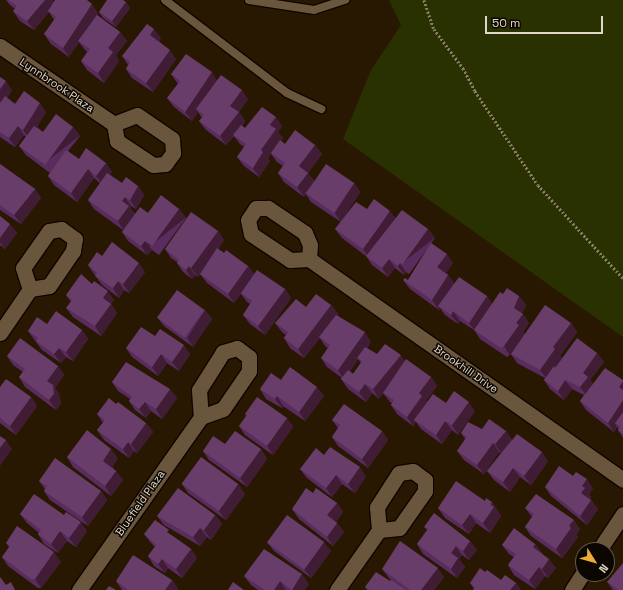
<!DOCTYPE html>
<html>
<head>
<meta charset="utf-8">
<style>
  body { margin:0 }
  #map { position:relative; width:623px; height:590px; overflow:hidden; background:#291801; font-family:"Space Grotesk",sans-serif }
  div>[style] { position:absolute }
  .green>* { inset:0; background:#2a3100 }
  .path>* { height:2.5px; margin-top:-1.25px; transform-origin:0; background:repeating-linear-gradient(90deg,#8a7c69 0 2px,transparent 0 4px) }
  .roads { filter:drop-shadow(1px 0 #110400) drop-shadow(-1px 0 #110400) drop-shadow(0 1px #110400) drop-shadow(0 -1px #110400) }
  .service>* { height:8px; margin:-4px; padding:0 4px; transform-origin:4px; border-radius:4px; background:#69563c }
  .minor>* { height:15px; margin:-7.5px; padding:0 7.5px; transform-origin:7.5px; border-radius:7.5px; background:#69563c }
  .wall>* { inset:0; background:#592b5f }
  .shaded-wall>* { inset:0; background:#401c35; transform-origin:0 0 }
  .building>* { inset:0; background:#683d6a; transform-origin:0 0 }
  span { translate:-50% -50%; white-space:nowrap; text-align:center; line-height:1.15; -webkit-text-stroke:3px #0c0601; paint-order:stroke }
  .street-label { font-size:11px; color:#e1d6c7 }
  .north { position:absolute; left:575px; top:542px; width:40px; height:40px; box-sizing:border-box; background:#0c0601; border:1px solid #615950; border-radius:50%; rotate:127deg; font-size:11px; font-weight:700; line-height:16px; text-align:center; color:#e1d6c7 }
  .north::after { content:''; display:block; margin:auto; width:14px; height:18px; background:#ebaa39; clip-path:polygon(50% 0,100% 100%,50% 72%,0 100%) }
  .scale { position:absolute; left:485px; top:16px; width:118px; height:18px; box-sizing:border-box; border:2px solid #e1d6c7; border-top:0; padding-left:5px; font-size:12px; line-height:14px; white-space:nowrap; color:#e1d6c7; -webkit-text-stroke:3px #0c0601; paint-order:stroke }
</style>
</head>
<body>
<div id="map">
  <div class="green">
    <div style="clip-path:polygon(389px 0,623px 0,623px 337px,343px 139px,371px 70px,401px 25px)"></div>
  </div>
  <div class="path">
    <div style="left:424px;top:0;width:31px;rotate:71deg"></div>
    <div style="left:434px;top:29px;width:49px;rotate:53.4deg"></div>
    <div style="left:463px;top:68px;width:26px;rotate:62deg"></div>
    <div style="left:475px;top:91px;width:113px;rotate:56.2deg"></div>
    <div style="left:538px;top:185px;width:126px;rotate:47.6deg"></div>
  </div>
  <div class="roads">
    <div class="service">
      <div style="left:165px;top:0;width:153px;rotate:37.3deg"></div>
      <div style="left:287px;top:93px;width:38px;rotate:25deg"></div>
      <div style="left:249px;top:0;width:66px;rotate:8.7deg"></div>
      <div style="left:314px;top:10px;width:33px;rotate:-18deg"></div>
    </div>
    <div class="minor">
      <div style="left:0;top:46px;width:138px;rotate:34.4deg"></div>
      <div style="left:114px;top:124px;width:17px;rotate:80deg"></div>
      <div style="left:117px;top:141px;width:43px;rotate:33.7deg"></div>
      <div style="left:153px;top:165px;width:12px;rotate:-5deg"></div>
      <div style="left:165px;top:164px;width:14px;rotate:-54deg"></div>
      <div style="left:173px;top:153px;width:14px;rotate:-94deg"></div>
      <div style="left:172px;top:139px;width:42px;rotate:-145.6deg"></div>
      <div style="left:137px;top:115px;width:25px;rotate:159deg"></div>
      <div style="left:309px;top:259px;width:14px;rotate:-86deg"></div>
      <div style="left:310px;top:245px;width:13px;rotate:-113deg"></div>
      <div style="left:305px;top:233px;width:45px;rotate:-146deg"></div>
      <div style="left:268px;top:208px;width:12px;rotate:180deg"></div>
      <div style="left:256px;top:208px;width:14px;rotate:124deg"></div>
      <div style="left:248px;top:220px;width:14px;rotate:78deg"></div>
      <div style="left:251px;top:234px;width:47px;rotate:33.7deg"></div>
      <div style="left:290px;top:260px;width:19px;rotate:-3deg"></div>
      <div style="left:309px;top:259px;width:384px;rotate:35.1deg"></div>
      <div style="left:0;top:333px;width:53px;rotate:-55.7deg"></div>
      <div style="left:30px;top:289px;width:19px;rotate:-9deg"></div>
      <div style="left:49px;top:286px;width:42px;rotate:-55.6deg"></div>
      <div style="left:73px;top:251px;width:12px;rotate:-81deg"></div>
      <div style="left:75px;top:239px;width:17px;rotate:-144deg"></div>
      <div style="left:61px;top:229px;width:12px;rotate:171deg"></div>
      <div style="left:49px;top:231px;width:45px;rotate:125.1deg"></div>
      <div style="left:23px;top:268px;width:22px;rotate:72deg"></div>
      <div style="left:599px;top:550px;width:43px;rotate:-56.3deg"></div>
      <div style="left:79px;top:590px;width:212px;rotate:-54.8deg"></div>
      <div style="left:201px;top:417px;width:23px;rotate:-20deg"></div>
      <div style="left:223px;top:409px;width:46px;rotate:-55.6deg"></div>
      <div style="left:249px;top:371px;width:14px;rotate:-90deg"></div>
      <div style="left:249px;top:357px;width:15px;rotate:-143deg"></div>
      <div style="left:237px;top:348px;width:15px;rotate:164deg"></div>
      <div style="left:223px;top:352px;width:45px;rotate:122.3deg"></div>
      <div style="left:199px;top:390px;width:27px;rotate:86deg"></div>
      <div style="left:337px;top:590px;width:73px;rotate:-55deg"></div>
      <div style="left:379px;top:530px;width:23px;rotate:-95deg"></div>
      <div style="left:377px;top:507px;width:40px;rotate:-57.1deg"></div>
      <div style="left:399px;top:473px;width:14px;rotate:-8deg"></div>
      <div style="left:413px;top:471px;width:15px;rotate:37deg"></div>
      <div style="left:425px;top:480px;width:11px;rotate:90deg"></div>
      <div style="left:425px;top:491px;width:45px;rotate:125.1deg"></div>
      <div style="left:399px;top:528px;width:20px;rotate:174deg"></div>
      <div style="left:572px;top:590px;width:20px;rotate:-57deg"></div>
    </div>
  </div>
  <div class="wall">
    <div style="clip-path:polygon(6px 0,52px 0,54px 2px,98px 13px,97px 15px,120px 32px,127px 41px,116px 55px,119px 61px,104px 83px,87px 70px,81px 61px,87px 52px,85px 50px,79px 42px,69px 57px,51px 44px,44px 34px,54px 20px,49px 12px,34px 30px,20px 21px,13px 11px,15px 9px,10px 5px)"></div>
    <div style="clip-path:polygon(126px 2px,130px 8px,116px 27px,103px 18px,99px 12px)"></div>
    <div style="clip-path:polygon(161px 38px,159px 41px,176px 59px,153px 92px,132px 78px,126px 69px,128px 65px,122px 56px)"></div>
    <div style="clip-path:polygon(171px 74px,217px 80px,248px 99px,239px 112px,245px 121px,242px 126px,245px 128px,282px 126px,278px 132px,283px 138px,281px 141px,285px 144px,315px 145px,322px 154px,308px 173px,314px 181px,354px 183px,360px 192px,343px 219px,367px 209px,395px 218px,428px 229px,435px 238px,431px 243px,453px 263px,446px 273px,448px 275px,454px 283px,487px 296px,492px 304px,503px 294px,519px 296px,526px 305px,522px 313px,529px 323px,523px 332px,525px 334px,571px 323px,577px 332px,560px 356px,562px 358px,555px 367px,597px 353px,604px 362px,590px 380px,593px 384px,623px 380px,623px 438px,618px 430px,619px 429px,617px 427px,614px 432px,586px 410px,580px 401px,584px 395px,572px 389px,564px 400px,550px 389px,544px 380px,545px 378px,517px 363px,511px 354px,507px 357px,480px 339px,474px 330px,460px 321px,458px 324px,445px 315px,440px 308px,439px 310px,410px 289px,403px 280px,408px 280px,427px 249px,409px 274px,406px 272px,404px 275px,395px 268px,388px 277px,372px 265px,366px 256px,342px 238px,335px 229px,341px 222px,311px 202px,306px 194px,304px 197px,284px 182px,278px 173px,283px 166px,277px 162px,271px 154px,268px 158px,270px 161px,259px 177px,244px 166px,237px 157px,244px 147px,240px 144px,234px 136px,226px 145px,206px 130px,199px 121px,202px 118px,198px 112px,192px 121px,174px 107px,167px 98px,178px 84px)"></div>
    <div style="clip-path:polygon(0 77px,12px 90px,7px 98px,15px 104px,46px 112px,37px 127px,43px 132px,73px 127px,80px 136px,68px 151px,79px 159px,106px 163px,112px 172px,110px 175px,122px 183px,138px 186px,144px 195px,136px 209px,131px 206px,130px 208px,135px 214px,179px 209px,186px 218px,159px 255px,152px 250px,147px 255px,128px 241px,122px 232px,123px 230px,94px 209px,88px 200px,100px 183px,94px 178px,77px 202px,54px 185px,48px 176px,50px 173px,26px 155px,19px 146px,26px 137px,24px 135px,15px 147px,0 137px)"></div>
    <div style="clip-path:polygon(0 164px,35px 189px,41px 198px,21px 224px,0 210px)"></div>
    <div style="clip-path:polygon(0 216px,17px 233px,5px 249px,0 245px)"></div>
    <div style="clip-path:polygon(218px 231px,224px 240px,218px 249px,224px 253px,248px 266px,254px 274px,285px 289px,291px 298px,265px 335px,250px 324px,243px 315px,250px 304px,247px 302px,241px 294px,234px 303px,207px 283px,200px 274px,208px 263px,198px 277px,195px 275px,192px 279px,183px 272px,177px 263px,177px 262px,171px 258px,165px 249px)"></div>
    <div style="clip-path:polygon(102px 256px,145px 272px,129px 293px,124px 290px,119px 298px,102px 285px,94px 274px,88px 265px)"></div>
    <div style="clip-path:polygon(66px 295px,114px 300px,111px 304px,117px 313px,101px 336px,73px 317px,66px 308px,71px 302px)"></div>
    <div style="clip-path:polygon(evenodd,331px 305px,338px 314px,337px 315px,371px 342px,367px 348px,377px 354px,405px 361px,431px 377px,437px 386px,426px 401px,427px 402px,446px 403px,475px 411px,458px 435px,452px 430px,442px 444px,421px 429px,416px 422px,413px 426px,397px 414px,391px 405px,392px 403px,390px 402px,383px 393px,379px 399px,372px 393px,366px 402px,348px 389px,341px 379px,342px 378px,327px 367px,321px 358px,328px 348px,325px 346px,320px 338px,304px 358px,290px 348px,284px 338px,286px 335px,282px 332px,275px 323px,306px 307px,331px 305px,358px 359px,361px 363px,353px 374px,350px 371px,358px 359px)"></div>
    <div style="clip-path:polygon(205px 310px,212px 319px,193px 347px,164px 326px,157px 317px)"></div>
    <div style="clip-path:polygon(47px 324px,82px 330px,88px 339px,73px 361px,66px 357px,61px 363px,42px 350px,28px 331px)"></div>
    <div style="clip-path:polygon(155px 336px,190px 354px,179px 371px,167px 363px,158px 376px,132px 357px,126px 348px)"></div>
    <div style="clip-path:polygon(7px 356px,58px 366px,64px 375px,55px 388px,59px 394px,61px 403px,56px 410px,25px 387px,19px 377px,23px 372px,13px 365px)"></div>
    <div style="clip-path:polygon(281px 380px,324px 396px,305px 421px,283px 406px,282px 408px,266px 399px,260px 389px)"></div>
    <div style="clip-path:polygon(112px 382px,170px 389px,177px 398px,162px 419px,151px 411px,146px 418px,135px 410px,129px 401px,130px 399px,118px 391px)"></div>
    <div style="clip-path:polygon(0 387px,31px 397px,37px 406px,16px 435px,0 423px)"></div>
    <div style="clip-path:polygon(97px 414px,146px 423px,153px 432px,137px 453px,134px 451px,129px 458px,104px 440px,97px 430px,103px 423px)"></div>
    <div style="clip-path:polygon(245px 414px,287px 418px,293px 427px,273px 455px,245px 435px,239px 426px,246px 416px)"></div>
    <div style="clip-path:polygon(332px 420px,382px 431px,388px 440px,368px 468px,338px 446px,332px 437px,338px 428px)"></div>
    <div style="clip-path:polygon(482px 429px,506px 431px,512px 440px,548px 461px,531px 485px,520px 477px,510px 492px,494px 480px,487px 471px,501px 453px,499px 452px,484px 474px,464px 460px,457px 451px,465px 439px,461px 433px)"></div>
    <div style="clip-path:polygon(225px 444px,261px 449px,267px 459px,247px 487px,209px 460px,203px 451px)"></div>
    <div style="clip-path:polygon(324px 455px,366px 476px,355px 493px,342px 484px,332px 497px,307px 478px,300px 469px)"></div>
    <div style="clip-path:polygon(67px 457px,118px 458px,112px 467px,116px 471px,123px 480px,111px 496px,73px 467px)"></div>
    <div style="clip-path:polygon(573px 476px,593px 488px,589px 494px,591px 497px,590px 499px,591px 500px,598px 509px,587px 525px,551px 496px,545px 487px)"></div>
    <div style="clip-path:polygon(39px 481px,101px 491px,107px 500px,88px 526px,50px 500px,44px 491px,45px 489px)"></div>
    <div style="clip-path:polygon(182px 484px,238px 484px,245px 494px,226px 520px,188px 493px)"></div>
    <div style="clip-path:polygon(313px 493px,337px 503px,343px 512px,336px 522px,344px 532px,333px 546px,299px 519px,292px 509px)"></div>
    <div style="clip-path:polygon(485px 501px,492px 502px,501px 516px,490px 533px,476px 523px,469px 534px,445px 518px,438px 508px)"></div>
    <div style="clip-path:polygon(525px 508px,580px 529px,576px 535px,578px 537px,562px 558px,531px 536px,525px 527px,532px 517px)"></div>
    <div style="clip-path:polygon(20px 514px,87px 531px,76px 547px,67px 541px,58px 553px,44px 544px,38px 534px,39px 533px,27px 523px)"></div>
    <div style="clip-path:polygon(215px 515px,222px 524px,211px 540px,207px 537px,200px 546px,164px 525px,157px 516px)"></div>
    <div style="clip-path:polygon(424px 527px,470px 541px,477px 550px,469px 560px,462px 555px,459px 559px,465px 567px,457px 578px,423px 554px,417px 544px,427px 530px)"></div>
    <div style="clip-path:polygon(144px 534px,173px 536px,191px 549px,197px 558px,182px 578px,168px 568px,165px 573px,154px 566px,148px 556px,155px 547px,151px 543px)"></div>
    <div style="clip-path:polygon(267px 542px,331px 551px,311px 578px,274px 551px)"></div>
    <div style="clip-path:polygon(6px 543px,61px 562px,41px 588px,38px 588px,8px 566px,2px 557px,9px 547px)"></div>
    <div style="clip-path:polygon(535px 544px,542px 553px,541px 553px,556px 568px,548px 578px,545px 576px,535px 589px,514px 575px,508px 565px,514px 557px,509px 554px,502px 545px)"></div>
    <div style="clip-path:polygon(382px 569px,444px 577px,434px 590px,367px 590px,365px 587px,390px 581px,391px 580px,389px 578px)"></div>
    <div style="clip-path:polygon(485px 572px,501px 580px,516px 583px,521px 590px,473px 590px,474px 589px,470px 583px)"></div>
    <div style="clip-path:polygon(244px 576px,309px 584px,304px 590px,258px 590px,251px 585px)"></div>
    <div style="clip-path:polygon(172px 580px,178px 589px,178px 590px,122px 590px,116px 581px)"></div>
    <div style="clip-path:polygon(607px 582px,623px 590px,613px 590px)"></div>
  </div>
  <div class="shaded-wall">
    <div style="clip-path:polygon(45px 0,52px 0,55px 4px,48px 11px,49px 12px,34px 30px,27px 21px)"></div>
    <div style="clip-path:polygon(126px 2px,130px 8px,116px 27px,112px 21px)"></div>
    <div style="clip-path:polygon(92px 4px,98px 13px,79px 42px,78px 41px,79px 42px,69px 57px,63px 48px)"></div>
    <div style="clip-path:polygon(154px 29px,161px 38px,157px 44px,150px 35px)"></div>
    <div style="clip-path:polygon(120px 32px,127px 41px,116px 55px,119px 61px,104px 83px,98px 73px,108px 48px)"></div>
    <div style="clip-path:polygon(170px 50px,176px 59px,153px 92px,146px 83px)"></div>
    <div style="clip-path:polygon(212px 72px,218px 82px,196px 109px,198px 112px,192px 121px,185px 112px)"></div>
    <div style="clip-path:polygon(6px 81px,12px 90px,0 107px,0 89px)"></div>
    <div style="clip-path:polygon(242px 90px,248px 99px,239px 112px,245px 121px,226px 145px,220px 136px,230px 106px)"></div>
    <div style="clip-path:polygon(40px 103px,46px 112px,30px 139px,23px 130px)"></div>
    <div style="clip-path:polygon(276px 117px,282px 126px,278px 132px,283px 138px,268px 158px,270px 161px,259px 177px,253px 168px,261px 150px,270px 125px)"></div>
    <div style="clip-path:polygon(18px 126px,24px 135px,15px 147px,9px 138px)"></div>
    <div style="left:73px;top:127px;width:11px;height:47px;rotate:52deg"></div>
    <div style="clip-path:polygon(315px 145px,322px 154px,306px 176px,299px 166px)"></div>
    <div style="clip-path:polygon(106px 163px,112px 172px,103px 185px,96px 176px)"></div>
    <div style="clip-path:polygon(88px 169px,94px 178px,77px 202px,71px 193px)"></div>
    <div style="clip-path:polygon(308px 173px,314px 182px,305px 193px,306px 194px,304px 197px,297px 187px)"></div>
    <div style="clip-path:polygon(354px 183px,360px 192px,341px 222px,335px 213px)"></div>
    <div style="clip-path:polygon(138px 186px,144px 195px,136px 209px,130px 200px)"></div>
    <div style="clip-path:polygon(35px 189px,41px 198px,21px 224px,14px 215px)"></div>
    <div style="clip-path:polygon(125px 197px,131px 206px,130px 208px,135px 215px,124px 231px,118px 221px,122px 201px)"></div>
    <div style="left:179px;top:209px;width:11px;height:46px;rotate:52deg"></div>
    <div style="clip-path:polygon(390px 211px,397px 220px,369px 258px,363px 249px)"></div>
    <div style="clip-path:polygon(10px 224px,17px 233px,5px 249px,0 242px,0 238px)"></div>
    <div style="left:428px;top:229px;width:11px;height:44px;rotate:52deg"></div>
    <div style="clip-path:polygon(218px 231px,224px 240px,198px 277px,191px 268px)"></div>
    <div style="clip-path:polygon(145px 241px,152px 250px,147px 255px,141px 246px)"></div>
    <div style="clip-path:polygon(447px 254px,453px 263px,444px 276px,437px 267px)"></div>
    <div style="clip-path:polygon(389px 259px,395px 268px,388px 277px,382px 268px)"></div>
    <div style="clip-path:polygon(139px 263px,145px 272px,129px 293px,123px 284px)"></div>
    <div style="clip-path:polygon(400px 263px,406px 272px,404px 275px,398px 266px)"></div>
    <div style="clip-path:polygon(189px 266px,195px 275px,192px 279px,186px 270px)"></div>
    <div style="clip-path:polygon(248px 266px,255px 275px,234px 303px,228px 294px)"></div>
    <div style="clip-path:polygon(448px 275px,455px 284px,438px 306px,440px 308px,439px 310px,432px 300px)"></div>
    <div style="clip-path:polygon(118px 281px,124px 290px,119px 298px,113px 288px)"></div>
    <div style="clip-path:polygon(285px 289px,291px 298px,265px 335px,258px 326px)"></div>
    <div style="clip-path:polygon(108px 291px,114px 300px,111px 304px,117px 313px,101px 336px,95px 326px,103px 298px)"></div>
    <div style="clip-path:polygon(487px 296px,493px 305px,476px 332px,469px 323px)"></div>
    <div style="clip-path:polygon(519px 296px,526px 305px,520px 317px,514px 308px)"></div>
    <div style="clip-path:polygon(331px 305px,338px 314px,320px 337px,319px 337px,320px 338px,304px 358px,298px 349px)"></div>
    <div style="clip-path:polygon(205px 310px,212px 319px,193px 347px,187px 338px)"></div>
    <div style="clip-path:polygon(453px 311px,460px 321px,458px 324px,451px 315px)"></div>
    <div style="clip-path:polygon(523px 314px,529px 323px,523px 332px,525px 334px,510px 356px,504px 346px,516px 323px)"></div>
    <div style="clip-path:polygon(571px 323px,577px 332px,560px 356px,562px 358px,547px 379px,540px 370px,553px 347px)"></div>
    <div style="clip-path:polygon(82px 330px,88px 339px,73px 361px,66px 352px)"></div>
    <div style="clip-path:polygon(365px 332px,371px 342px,359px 359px,357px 358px,358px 359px,344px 379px,338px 370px)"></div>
    <div style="clip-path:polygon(184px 345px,190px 354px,179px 371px,172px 362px)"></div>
    <div style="clip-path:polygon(59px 348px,66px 357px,61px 363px,54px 354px)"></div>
    <div style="clip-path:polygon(597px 353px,604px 362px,590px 380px,594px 386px,587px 396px,580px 387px,583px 373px)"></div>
    <div style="clip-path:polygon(161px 354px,167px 363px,158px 376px,152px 367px)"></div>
    <div style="clip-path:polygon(401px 355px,407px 364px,379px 399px,373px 389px)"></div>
    <div style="clip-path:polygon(58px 366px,64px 375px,55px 388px,59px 394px,61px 403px,56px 410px,49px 400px,47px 381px)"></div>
    <div style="clip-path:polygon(431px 377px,437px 386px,426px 401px,428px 405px,414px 420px,416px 422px,413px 426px,407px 417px,419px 393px)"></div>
    <div style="clip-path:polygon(565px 380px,572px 389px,564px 400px,558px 391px)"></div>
    <div style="clip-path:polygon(623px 381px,623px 393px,619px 387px)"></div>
    <div style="clip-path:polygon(365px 384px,372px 393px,366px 402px,359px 392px)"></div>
    <div style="clip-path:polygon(317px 387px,324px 396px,305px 421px,299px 412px)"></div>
    <div style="clip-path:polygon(170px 389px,177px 398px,162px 419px,156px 409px)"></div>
    <div style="clip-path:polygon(277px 396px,283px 406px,282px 408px,275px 399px)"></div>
    <div style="clip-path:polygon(31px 397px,37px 406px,16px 435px,10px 426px)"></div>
    <div style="clip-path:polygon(623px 400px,623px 419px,615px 423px,617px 427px,614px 432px,608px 423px)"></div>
    <div style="clip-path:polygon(145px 402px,151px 411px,146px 418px,139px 409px)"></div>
    <div style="clip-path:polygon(469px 402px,475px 411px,458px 435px,452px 425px)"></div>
    <div style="clip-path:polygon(287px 418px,293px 427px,273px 455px,267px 446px)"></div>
    <div style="clip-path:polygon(445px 421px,452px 430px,442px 444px,436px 435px)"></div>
    <div style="clip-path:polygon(146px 423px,153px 432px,137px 453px,131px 444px)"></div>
    <div style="clip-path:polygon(382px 431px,388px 440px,368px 468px,362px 459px)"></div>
    <div style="clip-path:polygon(506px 431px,512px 440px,501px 453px,495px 444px)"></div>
    <div style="clip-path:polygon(6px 440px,12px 449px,0 466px,0 448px)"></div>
    <div style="clip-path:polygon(128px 442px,134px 451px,129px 458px,123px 449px)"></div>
    <div style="clip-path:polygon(493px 443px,499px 452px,484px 474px,477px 465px)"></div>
    <div style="clip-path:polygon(111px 449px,118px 458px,110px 470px,103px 461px)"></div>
    <div style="clip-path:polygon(261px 449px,267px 459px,247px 487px,240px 478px)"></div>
    <div style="clip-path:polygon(542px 452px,548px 461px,531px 485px,524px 476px)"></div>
    <div style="clip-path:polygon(360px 467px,366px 476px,355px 493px,348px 484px)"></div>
    <div style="clip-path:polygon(513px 468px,520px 477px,510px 492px,503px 482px)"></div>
    <div style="clip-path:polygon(116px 471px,123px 480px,111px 496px,105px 486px)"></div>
    <div style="clip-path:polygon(336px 475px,342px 484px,332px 497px,326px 488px)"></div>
    <div style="clip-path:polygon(587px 479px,593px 488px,589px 494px,591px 497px,588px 502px,581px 493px,582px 486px)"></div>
    <div style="clip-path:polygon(238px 484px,245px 494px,226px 520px,219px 511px)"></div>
    <div style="clip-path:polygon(101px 491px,107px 500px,88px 526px,82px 517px)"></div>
    <div style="clip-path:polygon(591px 500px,598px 509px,587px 525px,580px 516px)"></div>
    <div style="clip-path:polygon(492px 502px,501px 516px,490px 533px,483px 523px)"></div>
    <div style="clip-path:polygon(337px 503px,343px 512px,334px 525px,327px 515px)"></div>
    <div style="clip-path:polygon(470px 514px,476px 523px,469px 534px,462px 525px)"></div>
    <div style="clip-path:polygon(215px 515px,222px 524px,211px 540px,204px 530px)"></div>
    <div style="clip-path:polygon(574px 520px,580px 529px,576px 535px,578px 537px,562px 558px,556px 549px)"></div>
    <div style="clip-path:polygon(81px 522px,87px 531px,76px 547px,69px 538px)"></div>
    <div style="clip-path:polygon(337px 523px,344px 532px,333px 546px,327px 537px)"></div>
    <div style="clip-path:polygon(200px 528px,207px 537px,200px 546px,193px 537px)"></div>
    <div style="clip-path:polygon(60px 531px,67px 541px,58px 553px,51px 544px)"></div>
    <div style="clip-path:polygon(470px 541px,477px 550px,469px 560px,463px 551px)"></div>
    <div style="clip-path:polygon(324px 542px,331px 551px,311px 578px,304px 569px)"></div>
    <div style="clip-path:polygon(535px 544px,542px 553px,539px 556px,533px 547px)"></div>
    <div style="clip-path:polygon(456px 546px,462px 555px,459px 559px,465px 567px,457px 578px,451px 569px,451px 553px)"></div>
    <div style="clip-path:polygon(191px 549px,197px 558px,182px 578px,176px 569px)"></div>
    <div style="clip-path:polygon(54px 552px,61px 562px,41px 588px,35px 579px)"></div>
    <div style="clip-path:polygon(162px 559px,168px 568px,165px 573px,158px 564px)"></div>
    <div style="clip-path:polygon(549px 559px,556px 568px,548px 578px,542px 569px)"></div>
    <div style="clip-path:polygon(539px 567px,545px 576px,535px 589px,529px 580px)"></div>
    <div style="clip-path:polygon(438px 568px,444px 577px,434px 590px,421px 590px)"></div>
    <div style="clip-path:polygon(302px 574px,309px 584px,304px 590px,292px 590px)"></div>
    <div style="clip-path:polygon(172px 580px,178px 589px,178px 590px,165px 590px)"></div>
    <div style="clip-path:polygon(280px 581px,286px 590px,274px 590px)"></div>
    <div style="clip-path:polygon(516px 583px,521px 590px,510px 590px)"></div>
  </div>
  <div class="building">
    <div style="clip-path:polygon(8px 0,45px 0,27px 21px,13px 11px,17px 6px)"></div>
    <div style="clip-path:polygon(55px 0,87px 0,92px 4px,63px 48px,44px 34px,56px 17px,48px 11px)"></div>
    <div style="clip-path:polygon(107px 0,123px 0,126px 2px,112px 21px,99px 12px)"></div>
    <div style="clip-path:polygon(97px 15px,120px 32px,108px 48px,113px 52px,98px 73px,81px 61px,90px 49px,78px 41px)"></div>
    <div style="clip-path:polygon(147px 24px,154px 29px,150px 35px,170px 50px,146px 83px,126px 69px,130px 62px,122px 56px)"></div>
    <div style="clip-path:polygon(186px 54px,212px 72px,185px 112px,167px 98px,180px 81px,171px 74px)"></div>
    <div style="clip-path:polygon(221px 75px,242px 90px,230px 106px,239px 112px,220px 136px,199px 121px,204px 115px,196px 109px)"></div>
    <div style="clip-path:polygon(0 77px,6px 81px,0 89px)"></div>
    <div style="clip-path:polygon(24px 91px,40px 103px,23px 130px,18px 126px,9px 138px,0 132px,0 103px,5px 96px,15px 104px)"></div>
    <div style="clip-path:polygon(262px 107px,276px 117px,270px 125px,276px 129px,261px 150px,263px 152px,253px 168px,237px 157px,246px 144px,233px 135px,241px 125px,245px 128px)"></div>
    <div style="clip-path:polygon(56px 114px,73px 127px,45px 165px,19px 146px,34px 126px,43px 132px)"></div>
    <div style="clip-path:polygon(295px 130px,315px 145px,299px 166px,308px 173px,297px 187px,278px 173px,285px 163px,271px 153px,280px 140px,285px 144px)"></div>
    <div style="clip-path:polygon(86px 148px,106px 163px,96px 176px,88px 169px,71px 193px,48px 176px,66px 150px,79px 159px)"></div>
    <div style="clip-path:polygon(0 164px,35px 189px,14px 215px,0 205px)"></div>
    <div style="left:326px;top:164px;width:34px;height:36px;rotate:34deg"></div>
    <div style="clip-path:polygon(107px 173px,122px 183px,126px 177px,138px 186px,130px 200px,125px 197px,122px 201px,129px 206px,118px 221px,88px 200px)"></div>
    <div style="clip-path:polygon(161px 195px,179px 209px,152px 246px,145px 241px,141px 246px,122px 232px,140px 207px,148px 213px)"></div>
    <div style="clip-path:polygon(374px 199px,390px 211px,363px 249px,335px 229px,356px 202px,367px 209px)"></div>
    <div style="clip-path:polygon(402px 210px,428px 229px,402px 265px,400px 263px,398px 266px,389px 259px,382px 268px,366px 256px)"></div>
    <div style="clip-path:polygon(191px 212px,218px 231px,191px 268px,189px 266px,186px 270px,177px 263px,179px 260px,165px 249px)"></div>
    <div style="clip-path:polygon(0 216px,10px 224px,0 238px)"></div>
    <div style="clip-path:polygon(112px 242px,139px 263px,123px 284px,118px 281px,113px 288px,95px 276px,97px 273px,88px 265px,97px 252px,102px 256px)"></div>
    <div style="clip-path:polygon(431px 243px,447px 254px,437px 267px,448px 275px,432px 300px,403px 280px,405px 278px,408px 280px)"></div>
    <div style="clip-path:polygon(217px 248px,224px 253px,226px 250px,248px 266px,228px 294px,200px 274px)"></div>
    <div style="clip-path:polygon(257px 270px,285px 289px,258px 326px,243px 315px,252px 301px,241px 293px)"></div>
    <div style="clip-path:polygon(81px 274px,92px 284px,94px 281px,108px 291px,103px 298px,111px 304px,95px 326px,66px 308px,72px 300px,66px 295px)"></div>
    <div style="clip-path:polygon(459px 277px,487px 296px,469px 323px,453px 311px,451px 315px,438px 306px)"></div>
    <div style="clip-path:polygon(507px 288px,519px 296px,514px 308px,523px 314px,516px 323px,519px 325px,504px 346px,501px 348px,474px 330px,500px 292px,503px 294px)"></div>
    <div style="left:177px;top:290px;width:34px;height:34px;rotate:36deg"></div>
    <div style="clip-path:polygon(316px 294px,331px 305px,298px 349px,284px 338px,288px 332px,275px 323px,296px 299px,306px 307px)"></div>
    <div style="clip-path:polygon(545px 305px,571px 323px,553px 347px,555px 349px,540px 370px,511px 354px)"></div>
    <div style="clip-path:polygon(56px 311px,82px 330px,66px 352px,59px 348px,54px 354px,36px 341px,38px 338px,28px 331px,37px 317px,47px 324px)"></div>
    <div style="clip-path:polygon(336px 315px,365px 332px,338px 370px,321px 358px,330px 345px,319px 337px)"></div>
    <div style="clip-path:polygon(141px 327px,155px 336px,160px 329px,184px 345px,172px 362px,161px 354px,152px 367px,126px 348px)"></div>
    <div style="clip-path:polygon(20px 338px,58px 366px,47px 381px,53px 385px,54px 394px,49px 400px,19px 377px,25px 369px,7px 356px)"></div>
    <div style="clip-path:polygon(577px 338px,597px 353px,583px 373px,588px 377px,580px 387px,565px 380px,558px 391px,544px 380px,554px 366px,555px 368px)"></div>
    <div style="clip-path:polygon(385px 344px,401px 355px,373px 389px,365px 384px,359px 392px,341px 379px,348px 370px,353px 374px,362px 361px,357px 358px,365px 347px,377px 354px)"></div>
    <div style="clip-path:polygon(406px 359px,431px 377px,419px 393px,422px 396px,407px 417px,391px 405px,394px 400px,383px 393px)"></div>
    <div style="clip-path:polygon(126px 362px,170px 389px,156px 409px,145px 402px,139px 409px,129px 401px,132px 397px,112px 382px)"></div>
    <div style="clip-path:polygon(290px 367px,317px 387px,299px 412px,277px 396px,275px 399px,260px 389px,271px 373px,281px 380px)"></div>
    <div style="clip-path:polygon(605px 368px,623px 380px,623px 381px,619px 387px,623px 390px,623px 400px,608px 423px,580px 401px)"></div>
    <div style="clip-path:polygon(6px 379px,31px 397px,10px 426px,0 418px,0 387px)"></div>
    <div style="clip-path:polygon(454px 391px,469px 402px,452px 425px,445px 421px,436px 435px,414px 420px,433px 394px,446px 403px)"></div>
    <div style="clip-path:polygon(257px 397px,287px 418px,267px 446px,239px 426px,247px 415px,245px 414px)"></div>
    <div style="clip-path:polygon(109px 398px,116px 404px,118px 402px,146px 423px,131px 444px,128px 442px,123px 449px,97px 430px,105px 420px,97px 414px)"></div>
    <div style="clip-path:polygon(344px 404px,382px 431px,362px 459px,332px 437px,340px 425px,332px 420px)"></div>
    <div style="clip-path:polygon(623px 412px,623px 434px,618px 430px,620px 427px,615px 423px)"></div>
    <div style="clip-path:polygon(489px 419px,506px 431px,495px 444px,493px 443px,477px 465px,457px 451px,467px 437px,461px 433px,468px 422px,482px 429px)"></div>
    <div style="clip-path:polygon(87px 430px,111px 449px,103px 461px,116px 471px,105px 486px,67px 457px)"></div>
    <div style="clip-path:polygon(235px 431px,261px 449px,240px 478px,203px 451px,213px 436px,225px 444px)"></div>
    <div style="clip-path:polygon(517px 434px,542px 452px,524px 476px,513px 468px,503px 482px,487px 471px)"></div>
    <div style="clip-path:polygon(0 436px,6px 440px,0 448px)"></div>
    <div style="clip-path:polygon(330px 447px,360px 467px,348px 484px,336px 475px,326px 488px,300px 469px,316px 448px,324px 455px)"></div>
    <div style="left:201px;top:457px;width:46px;height:33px;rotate:36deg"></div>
    <div style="clip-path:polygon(55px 458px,101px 491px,82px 517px,44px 491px,47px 486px,39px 481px)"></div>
    <div style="clip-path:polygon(559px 466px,573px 476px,576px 472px,587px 479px,582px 486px,585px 488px,581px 493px,591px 500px,580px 516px,545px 487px)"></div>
    <div style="clip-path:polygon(456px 481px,485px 501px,486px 498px,492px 502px,490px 504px,494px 507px,483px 523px,470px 514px,462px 525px,438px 508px)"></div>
    <div style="clip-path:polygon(178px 488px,215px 515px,204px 530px,200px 528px,193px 537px,157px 516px)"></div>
    <div style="clip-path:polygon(306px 488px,313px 493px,316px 488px,337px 503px,327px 515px,337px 523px,327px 537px,292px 509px)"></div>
    <div style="clip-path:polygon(34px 494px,64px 515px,66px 512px,81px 522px,69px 538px,60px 531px,51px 544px,38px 534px,41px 530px,20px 514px)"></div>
    <div style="clip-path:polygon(536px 494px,574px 520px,569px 526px,571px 528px,556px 549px,525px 527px,534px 514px,525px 508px)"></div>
    <div style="clip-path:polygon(434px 513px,470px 541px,463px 551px,456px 546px,451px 553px,458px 558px,451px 569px,417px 544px,428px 529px,424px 527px)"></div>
    <div style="left:287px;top:515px;width:46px;height:34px;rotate:36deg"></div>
    <div style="clip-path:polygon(155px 520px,169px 530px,167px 532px,191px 549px,176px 569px,162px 559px,158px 564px,148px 556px,156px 545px,144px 534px)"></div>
    <div style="clip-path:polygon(17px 526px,54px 552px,35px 579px,31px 579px,2px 557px,10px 546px,6px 543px)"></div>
    <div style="clip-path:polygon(514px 528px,535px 544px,533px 547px,549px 559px,542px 569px,539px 567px,529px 580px,508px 565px,516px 554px,502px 545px)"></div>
    <div style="clip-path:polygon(400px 541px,438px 568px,421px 590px,410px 590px,382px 569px)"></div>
    <div style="clip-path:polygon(264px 549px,302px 574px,292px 590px,280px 581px,274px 590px,265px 590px,244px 576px)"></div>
    <div style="clip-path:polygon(133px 555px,172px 580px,165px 590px,128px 590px,116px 581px)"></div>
    <div style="clip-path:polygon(623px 563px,623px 590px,619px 590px,607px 582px)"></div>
    <div style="clip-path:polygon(480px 568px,485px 572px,487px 570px,501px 580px,505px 575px,516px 583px,510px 590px,473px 590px,475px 587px,470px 583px)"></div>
    <div style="clip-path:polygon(376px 572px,390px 581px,391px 580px,406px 590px,370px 590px,365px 587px)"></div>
    <div style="clip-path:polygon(0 577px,6px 585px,11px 582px,15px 590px,0 590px)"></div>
    <div style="clip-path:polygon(233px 582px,244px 590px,228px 590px)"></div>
    <div style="clip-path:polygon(109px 586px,116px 590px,106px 590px)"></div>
  </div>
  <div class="street-label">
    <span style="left:57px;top:85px;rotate:34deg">Lynnbrook Plaza</span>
    <span style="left:466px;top:369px;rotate:35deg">Brookhill Drive</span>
    <span style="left:140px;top:503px;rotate:-55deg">Bluefield Plaza</span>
  </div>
  <div class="north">N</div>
  <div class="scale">50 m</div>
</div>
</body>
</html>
